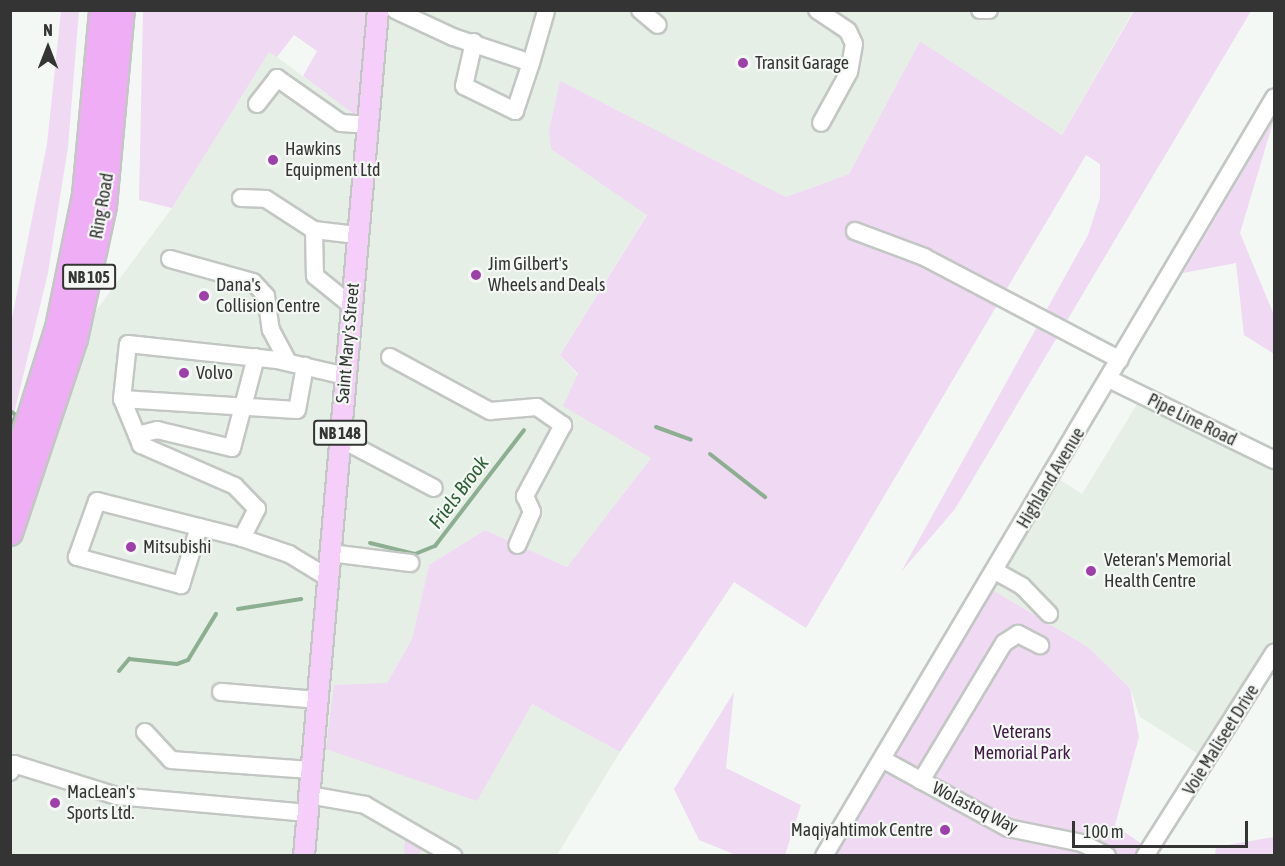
<!DOCTYPE html>
<html>
<head>
<meta charset="utf-8">
<style>
  body { margin:0 }
  #map { position:relative; width:1285px; height:866px; overflow:hidden; background:#f4f8f4; font-family:"Asap Condensed",sans-serif }
  div>[style] { position:absolute }
  .built>* { inset:0; background:#e5efe6 }
  .green>* { inset:0; background:#f0d9f2 }
  .stream>* { height:4px; margin:-2px; padding:0 2px; transform-origin:2px; border-radius:2px; background:#8daf91 }
  .roads { filter:drop-shadow(2px 0 #c3c7c4) drop-shadow(-2px 0 #c3c7c4) drop-shadow(0 2px #c3c7c4) drop-shadow(0 -2px #c3c7c4) }
  .minor>* { height:16px; margin:-8px; padding:0 8px; transform-origin:8px; border-radius:8px; background:#fff }
  .major>* { height:20px; margin:-10px; padding:0 10px; transform-origin:10px; border-radius:10px; background:#f5cef9 }
  .highway>* { height:24px; margin:-12px; padding:0 12px; transform-origin:12px; border-radius:12px; background:#efadf5 }
  .dots>* { width:16px; height:16px; translate:-50% -50%; box-sizing:border-box; border:3px solid #f4f8f4; border-radius:50% }
  span { translate:-50% -50%; white-space:nowrap; text-align:center; line-height:1.15; -webkit-text-stroke:4.5px #f4f8f4; paint-order:stroke }
  .shield-label span { padding:2px 4px; background:#f4f8f4; border:2px solid; border-radius:4px; -webkit-text-stroke-width:0 }
  .shield-label { font-size:16px; color:#333433; font-weight:700 }
  .poi-label { font-size:18px; color:#333433 }
  .left { translate:0 -50%; text-align:left }
  .right { translate:-100% -50%; text-align:right }
  .street-label { font-size:18px; color:#333433 }
  .park-label { font-size:18px; color:#3f1843 }
  .water-label { font-size:20px; color:#2c5f35; font-style:italic }
  .frame { position:absolute; inset:0; border:12px solid #333433; pointer-events:none }
  .north { position:absolute; left:18px; top:18px; width:60px; height:60px; -webkit-text-stroke:4px #f4f8f4; paint-order:stroke; rotate:0deg; font-size:16px; font-weight:700; line-height:24px; text-align:center; color:#333433 }
  .north::after { content:''; display:block; margin:auto; width:21px; height:27px; background:#333433; clip-path:polygon(50% 0,100% 100%,50% 72%,0 100%) }
  .scale { position:absolute; left:1072px; top:821px; width:176px; height:27px; box-sizing:border-box; border:3px solid #333433; border-top:0; padding-left:8px; font-size:18px; line-height:21px; white-space:nowrap; color:#333433; -webkit-text-stroke:4px #f4f8f4; paint-order:stroke }
</style>
</head>
<body>
<div id="map">
  <div class="built">
    <div style="clip-path:polygon(378px 11px,1133px 11px,1062px 135px,920px 41px,849px 174px,786px 197px,560px 82px,549px 130px,551px 149px,647px 214px,560px 355px,651px 458px,567px 567px,485px 530px,429px 565px,412px 639px,387px 683px,532px 704px,620px 752px,557px 855px,11px 856px,11px 533px,75px 339px,172px 208px,269px 51px,367px 124px)"></div>
    <div style="clip-path:polygon(1142px 396px,1274px 460px,1274px 653px,1208px 760px,1140px 717px,1130px 688px,1088px 647px,986px 586px,1053px 475px,1082px 494px)"></div>
  </div>
  <div class="green">
    <div style="clip-path:polygon(61px 11px,79px 11px,68px 147px,48px 273px,11px 426px,11px 323px,47px 144px)"></div>
    <div style="clip-path:polygon(143px 11px,378px 11px,368px 125px,303px 76px,317px 51px,294px 35px,277px 57px,269px 52px,172px 208px,139px 200px)"></div>
    <div style="clip-path:polygon(1134px 11px,1251px 11px,955px 509px,901px 572px,1088px 235px,1100px 198px,1100px 164px,1086px 155px,806px 628px,734px 582px,620px 752px,532px 704px,477px 801px,326px 749px,334px 685px,387px 683px,412px 639px,429px 565px,485px 530px,567px 567px,651px 458px,563px 406px,578px 374px,560px 355px,647px 215px,551px 149px,549px 130px,560px 81px,786px 197px,849px 174px,920px 41px,1062px 135px)"></div>
    <div style="clip-path:polygon(1274px 119px,1240px 233px,1274px 315px,1274px 354px,1244px 335px,1236px 263px,1183px 273px)"></div>
    <div style="clip-path:polygon(986px 586px,1088px 647px,1130px 688px,1139px 737px,1115px 825px,1150px 850px,1145px 855px,824px 856px)"></div>
    <div style="clip-path:polygon(734px 692px,726px 768px,801px 805px,785px 855px,736px 855px,699px 840px,674px 789px)"></div>
    <div style="clip-path:polygon(1274px 837px,1274px 855px,1215px 855px,1216px 847px)"></div>
    <div style="clip-path:polygon(413px 839px,423px 848px,418px 855px,404px 856px,405px 841px)"></div>
  </div>
  <div class="stream">
    <div style="left:10px;top:411px;width:7px;rotate:34deg"></div>
    <div style="left:16px;top:415px;width:15px;rotate:113deg"></div>
    <div style="left:656px;top:427px;width:37px;rotate:20deg"></div>
    <div style="left:710px;top:454px;width:70px;rotate:38deg"></div>
    <div style="left:370px;top:543px;width:46px;rotate:13.7deg"></div>
    <div style="left:415px;top:554px;width:22px;rotate:-22deg"></div>
    <div style="left:435px;top:546px;width:146px;rotate:-52.5deg"></div>
    <div style="left:238px;top:609px;width:64px;rotate:-9deg"></div>
    <div style="left:119px;top:671px;width:16px;rotate:-50deg"></div>
    <div style="left:129px;top:659px;width:48px;rotate:5.9deg"></div>
    <div style="left:177px;top:664px;width:12px;rotate:-20deg"></div>
    <div style="left:188px;top:660px;width:54px;rotate:-58.7deg"></div>
  </div>
  <div class="roads">
    <div class="minor">
      <div style="left:395px;top:10px;width:64px;rotate:25deg"></div>
      <div style="left:453px;top:37px;width:82px;rotate:18.4deg"></div>
      <div style="left:531px;top:63px;width:54px;rotate:-73.9deg"></div>
      <div style="left:640px;top:10px;width:23px;rotate:40deg"></div>
      <div style="left:817px;top:10px;width:37px;rotate:34deg"></div>
      <div style="left:848px;top:31px;width:14px;rotate:65deg"></div>
      <div style="left:854px;top:44px;width:28px;rotate:100deg"></div>
      <div style="left:849px;top:72px;width:58px;rotate:118.8deg"></div>
      <div style="left:980px;top:10px;width:9px"></div>
      <div style="left:474px;top:42px;width:45px;rotate:102.8deg"></div>
      <div style="left:464px;top:86px;width:57px;rotate:26.1deg"></div>
      <div style="left:515px;top:111px;width:51px;rotate:-71.6deg"></div>
      <div style="left:257px;top:104px;width:33px;rotate:-52deg"></div>
      <div style="left:277px;top:78px;width:78px;rotate:35.1deg"></div>
      <div style="left:341px;top:123px;width:27px;rotate:4deg"></div>
      <div style="left:241px;top:198px;width:25px;rotate:2deg"></div>
      <div style="left:266px;top:199px;width:57px;rotate:32.9deg"></div>
      <div style="left:314px;top:230px;width:43px;rotate:6.6deg"></div>
      <div style="left:314px;top:230px;width:46px;rotate:88.8deg"></div>
      <div style="left:315px;top:276px;width:48px;rotate:39deg"></div>
      <div style="left:855px;top:231px;width:74px;rotate:20.6deg"></div>
      <div style="left:924px;top:257px;width:221px;rotate:27.7deg"></div>
      <div style="left:170px;top:259px;width:86px;rotate:15.5deg"></div>
      <div style="left:253px;top:282px;width:19px;rotate:47deg"></div>
      <div style="left:266px;top:296px;width:34px;rotate:82deg"></div>
      <div style="left:271px;top:330px;width:36px;rotate:62deg"></div>
      <div style="left:390px;top:357px;width:114px;rotate:28.4deg"></div>
      <div style="left:490px;top:411px;width:47px;rotate:-4.9deg"></div>
      <div style="left:537px;top:407px;width:32px;rotate:35deg"></div>
      <div style="left:563px;top:425px;width:81px;rotate:118.2deg"></div>
      <div style="left:525px;top:496px;width:17px;rotate:66deg"></div>
      <div style="left:532px;top:512px;width:36px;rotate:114deg"></div>
      <div style="left:1109px;top:379px;width:184px;rotate:26.1deg"></div>
      <div style="left:122px;top:399px;width:175px;rotate:3.6deg"></div>
      <div style="left:297px;top:410px;width:45px;rotate:-79.7deg"></div>
      <div style="left:137px;top:435px;width:21px;rotate:-14deg"></div>
      <div style="left:157px;top:430px;width:77px;rotate:13.5deg"></div>
      <div style="left:232px;top:448px;width:94px;rotate:-75.2deg"></div>
      <div style="left:339px;top:438px;width:107px;rotate:27.8deg"></div>
      <div style="left:199px;top:527px;width:61px;rotate:107.2deg"></div>
      <div style="left:181px;top:585px;width:108px;rotate:-164.9deg"></div>
      <div style="left:77px;top:557px;width:59px;rotate:-70.3deg"></div>
      <div style="left:97px;top:501px;width:105px;rotate:14.3deg"></div>
      <div style="left:199px;top:527px;width:44px;rotate:14.3deg"></div>
      <div style="left:242px;top:538px;width:50px;rotate:18.8deg"></div>
      <div style="left:289px;top:554px;width:44px;rotate:31.2deg"></div>
      <div style="left:242px;top:538px;width:33px;rotate:-63deg"></div>
      <div style="left:257px;top:509px;width:32px;rotate:-134deg"></div>
      <div style="left:235px;top:486px;width:103px;rotate:-156.4deg"></div>
      <div style="left:141px;top:445px;width:50px;rotate:-112.4deg"></div>
      <div style="left:122px;top:399px;width:55px;rotate:-83.8deg"></div>
      <div style="left:128px;top:344px;width:150px;rotate:6.1deg"></div>
      <div style="left:277px;top:360px;width:71px;rotate:13.1deg"></div>
      <div style="left:330px;top:553px;width:81px;rotate:7.1deg"></div>
      <div style="left:995px;top:571px;width:31px;rotate:29deg"></div>
      <div style="left:1022px;top:586px;width:39px;rotate:46deg"></div>
      <div style="left:221px;top:692px;width:97px;rotate:4.7deg"></div>
      <div style="left:145px;top:732px;width:38px;rotate:47deg"></div>
      <div style="left:171px;top:760px;width:140px;rotate:4.1deg"></div>
      <div style="left:882px;top:759px;width:144px;rotate:28.7deg"></div>
      <div style="left:1008px;top:828px;width:76px;rotate:11.5deg"></div>
      <div style="left:1082px;top:843px;width:28px;rotate:27deg"></div>
      <div style="left:10px;top:772px;width:9px;rotate:-63deg"></div>
      <div style="left:14px;top:764px;width:108px;rotate:17.3deg"></div>
      <div style="left:117px;top:796px;width:192px;rotate:5.1deg"></div>
      <div style="left:921px;top:781px;width:161px;rotate:-59deg"></div>
      <div style="left:1004px;top:643px;width:17px;rotate:-33deg"></div>
      <div style="left:1018px;top:634px;width:25px;rotate:27deg"></div>
      <div style="left:309px;top:795px;width:57px;rotate:10.1deg"></div>
      <div style="left:365px;top:805px;width:102px;rotate:30.1deg"></div>
      <div style="left:824px;top:856px;width:882px;rotate:-59.3deg"></div>
      <div style="left:1145px;top:856px;width:241px;rotate:-57.6deg"></div>
    </div>
    <div class="major">
      <div style="left:304px;top:856px;width:849px;rotate:-85deg"></div>
    </div>
    <div class="highway">
      <div style="left:10px;top:480px;width:159px;rotate:-72.5deg"></div>
      <div style="left:58px;top:328px;width:136px;rotate:-78.5deg"></div>
      <div style="left:85px;top:195px;width:186px;rotate:-84.7deg"></div>
      <div style="left:10px;top:533px;width:205px;rotate:-71.5deg"></div>
      <div style="left:75px;top:339px;width:136px;rotate:-77.7deg"></div>
      <div style="left:104px;top:206px;width:197px;rotate:-84.8deg"></div>
    </div>
  </div>
  <div class="dots">
    <div style="left:743px;top:63px;background:#9e40a9"></div>
    <div style="left:273px;top:160px;background:#9e40a9"></div>
    <div style="left:476px;top:275px;background:#9e40a9"></div>
    <div style="left:204px;top:296px;background:#9e40a9"></div>
    <div style="left:184px;top:373px;background:#9e40a9"></div>
    <div style="left:131px;top:547px;background:#9e40a9"></div>
    <div style="left:1091px;top:571px;background:#9e40a9"></div>
    <div style="left:55px;top:803px;background:#9e40a9"></div>
    <div style="left:945px;top:830px;background:#9e40a9"></div>
  </div>
  <div class="shield-label">
    <span style="left:89px;top:277px">NB 105</span>
    <span style="left:340px;top:433px">NB 148</span>
  </div>
  <div class="poi-label">
    <span class="left" style="left:755px;top:63px">Transit Garage</span>
    <span class="left" style="left:285px;top:160px">Hawkins<br>Equipment Ltd</span>
    <span class="left" style="left:488px;top:275px">Jim Gilbert's<br>Wheels and Deals</span>
    <span class="left" style="left:216px;top:296px">Dana's<br>Collision Centre</span>
    <span class="left" style="left:196px;top:373px">Volvo</span>
    <span class="left" style="left:143px;top:547px">Mitsubishi</span>
    <span class="left" style="left:1104px;top:571px">Veteran's Memorial<br>Health Centre</span>
    <span class="left" style="left:67px;top:803px">MacLean's<br>Sports Ltd.</span>
    <span class="right" style="left:933px;top:830px">Maqiyahtimok Centre</span>
  </div>
  <div class="street-label">
    <span style="left:102px;top:206px;rotate:-80deg">Ring Road</span>
    <span style="left:348px;top:343px;rotate:-85deg">Saint Mary's Street</span>
    <span style="left:1192px;top:420px;rotate:26deg">Pipe Line Road</span>
    <span style="left:1051px;top:478px;rotate:-59deg">Highland Avenue</span>
    <span style="left:1221px;top:740px;rotate:-58deg">Voie Maliseet Drive</span>
    <span style="left:975px;top:808px;rotate:27deg">Wolastoq Way</span>
  </div>
  <div class="park-label">
    <span style="left:1022px;top:743px">Veterans<br>Memorial Park</span>
  </div>
  <div class="water-label">
    <span style="left:458px;top:492px;rotate:-53deg">Friels Brook</span>
  </div>
  <div class="frame"></div>
  <div class="north">N</div>
  <div class="scale">100 m</div>
</div>
</body>
</html>
